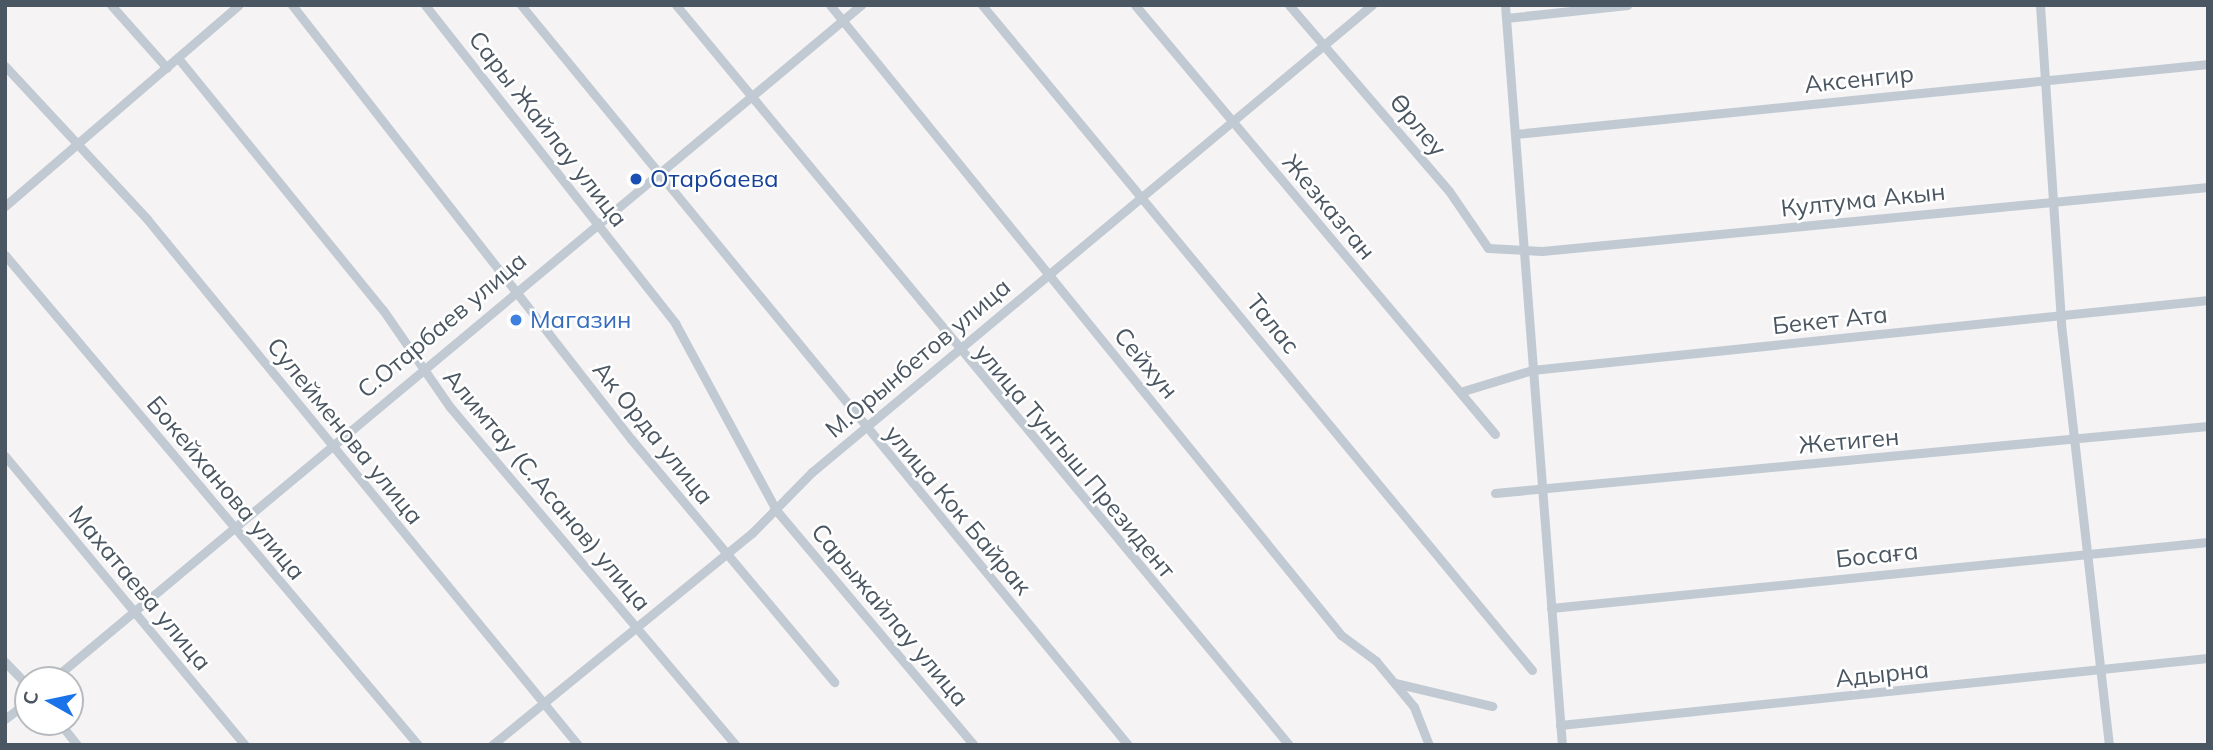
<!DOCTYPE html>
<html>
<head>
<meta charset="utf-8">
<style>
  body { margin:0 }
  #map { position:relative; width:2213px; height:750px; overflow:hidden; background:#f5f3f3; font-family:Mulish,sans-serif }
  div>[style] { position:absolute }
  .minor>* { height:9px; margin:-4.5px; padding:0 4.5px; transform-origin:4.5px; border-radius:4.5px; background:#c1cad2 }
  .dots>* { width:19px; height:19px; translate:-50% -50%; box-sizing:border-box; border:4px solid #fff; border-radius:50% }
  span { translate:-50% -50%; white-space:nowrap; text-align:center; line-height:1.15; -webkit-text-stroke:5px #fff; paint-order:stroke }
  .street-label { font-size:24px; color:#4a5661 }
  .transit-label { font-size:24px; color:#164399 }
  .left { translate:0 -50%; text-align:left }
  .shop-label { font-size:24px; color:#366cbe }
  .frame { position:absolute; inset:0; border:7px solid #4a5661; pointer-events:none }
  .north { position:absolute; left:14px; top:666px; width:70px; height:70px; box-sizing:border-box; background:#fff; border:2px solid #b7bbc0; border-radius:50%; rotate:279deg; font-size:19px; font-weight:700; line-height:28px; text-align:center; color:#4a5661 }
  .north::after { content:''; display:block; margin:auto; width:24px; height:32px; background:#1a73e8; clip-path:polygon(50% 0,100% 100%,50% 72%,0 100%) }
</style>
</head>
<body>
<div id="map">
  <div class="minor">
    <div style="left:111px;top:5px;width:84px;rotate:48.4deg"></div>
    <div style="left:292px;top:5px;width:551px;rotate:52.01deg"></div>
    <div style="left:631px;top:439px;width:317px;rotate:50.1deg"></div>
    <div style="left:425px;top:5px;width:405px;rotate:51.8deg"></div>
    <div style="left:675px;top:323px;width:213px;rotate:61.6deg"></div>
    <div style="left:776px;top:510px;width:307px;rotate:49.9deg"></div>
    <div style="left:521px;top:5px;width:957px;rotate:50.64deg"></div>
    <div style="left:676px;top:5px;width:961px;rotate:50.36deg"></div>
    <div style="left:830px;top:5px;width:811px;rotate:50.95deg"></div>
    <div style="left:1341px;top:635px;width:44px;rotate:36.6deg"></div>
    <div style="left:1376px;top:661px;width:60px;rotate:50.4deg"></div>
    <div style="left:1414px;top:707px;width:41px;rotate:68.5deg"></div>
    <div style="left:982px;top:5px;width:863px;rotate:50.41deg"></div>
    <div style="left:1135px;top:5px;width:560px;rotate:50deg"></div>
    <div style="left:1289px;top:5px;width:245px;rotate:49.3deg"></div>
    <div style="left:1449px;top:191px;width:69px;rotate:55.6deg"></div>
    <div style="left:1488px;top:248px;width:54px;rotate:3.2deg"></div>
    <div style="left:1542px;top:251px;width:669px;rotate:-5.49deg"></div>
    <div style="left:1505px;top:5px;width:742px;rotate:85.6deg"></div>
    <div style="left:2040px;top:5px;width:320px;rotate:86.2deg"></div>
    <div style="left:2061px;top:324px;width:424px;rotate:83.5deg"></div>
    <div style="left:1506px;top:18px;width:122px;rotate:-6.1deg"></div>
    <div style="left:178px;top:58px;width:325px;rotate:50.9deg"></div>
    <div style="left:383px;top:310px;width:118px;rotate:55.4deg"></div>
    <div style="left:450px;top:407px;width:443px;rotate:49.8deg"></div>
    <div style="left:5px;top:66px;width:209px;rotate:47.1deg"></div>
    <div style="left:147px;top:219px;width:680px;rotate:50.67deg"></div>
    <div style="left:1515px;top:134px;width:697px;rotate:-5.77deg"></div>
    <div style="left:5px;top:206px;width:308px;rotate:-40.7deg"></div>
    <div style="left:5px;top:255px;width:641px;rotate:49.87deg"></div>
    <div style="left:1460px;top:392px;width:75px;rotate:-17deg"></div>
    <div style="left:1532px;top:370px;width:680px;rotate:-5.91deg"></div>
    <div style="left:5px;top:456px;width:376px;rotate:50.3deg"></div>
    <div style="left:1495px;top:493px;width:716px;rotate:-5.37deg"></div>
    <div style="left:1551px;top:608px;width:660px;rotate:-5.74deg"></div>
    <div style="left:5px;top:662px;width:33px;rotate:46deg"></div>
    <div style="left:52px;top:680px;width:1054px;rotate:-39.84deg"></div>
    <div style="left:1395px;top:683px;width:100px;rotate:13.3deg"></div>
    <div style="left:5px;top:719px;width:29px;rotate:-38deg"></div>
    <div style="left:59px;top:722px;width:29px;rotate:52deg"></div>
    <div style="left:1560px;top:725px;width:651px;rotate:-5.9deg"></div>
    <div style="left:492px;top:745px;width:335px;rotate:-39.2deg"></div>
    <div style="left:752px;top:533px;width:86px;rotate:-45.5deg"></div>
    <div style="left:812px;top:472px;width:729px;rotate:-39.83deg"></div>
  </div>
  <div class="dots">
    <div style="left:636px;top:179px;background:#1a4fb4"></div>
    <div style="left:516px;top:320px;background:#3f7fe0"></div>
  </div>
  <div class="street-label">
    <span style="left:1859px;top:79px;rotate:-6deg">Аксенгир</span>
    <span style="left:1418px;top:125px;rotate:50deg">Өрлеу</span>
    <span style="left:548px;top:129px;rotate:52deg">Сары Жайлау улица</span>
    <span style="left:1863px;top:200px;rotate:-6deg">Култума Акын</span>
    <span style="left:1329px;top:207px;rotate:50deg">Жезказган</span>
    <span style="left:1830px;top:320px;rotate:-6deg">Бекет Ата</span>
    <span style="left:1273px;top:324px;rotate:51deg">Талас</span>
    <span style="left:442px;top:325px;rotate:-40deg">С.Отарбаев улица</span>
    <span style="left:918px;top:358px;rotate:-40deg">М.Орынбетов улица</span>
    <span style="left:1146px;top:363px;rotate:50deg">Сейхун</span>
    <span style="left:345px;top:431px;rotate:51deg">Сулейменова улица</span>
    <span style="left:653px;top:433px;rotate:51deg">Ак Орда улица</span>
    <span style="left:1849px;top:441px;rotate:-5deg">Жетиген</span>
    <span style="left:1075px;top:461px;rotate:50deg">улица Тунгыш Президент</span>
    <span style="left:226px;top:488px;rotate:50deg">Бокейханова улица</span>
    <span style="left:547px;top:490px;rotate:50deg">Алимтау (С.Асанов) улица</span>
    <span style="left:958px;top:510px;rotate:50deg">улица Кок Байрак</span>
    <span style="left:1877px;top:555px;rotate:-6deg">Босаға</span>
    <span style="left:140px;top:588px;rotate:50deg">Махатаева улица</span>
    <span style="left:890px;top:615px;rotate:50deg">Сарыжайлау улица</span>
    <span style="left:1882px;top:674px;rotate:-6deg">Адырна</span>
  </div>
  <div class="transit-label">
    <span class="left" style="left:650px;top:179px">Отарбаева</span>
  </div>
  <div class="shop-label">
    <span class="left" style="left:530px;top:320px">Магазин</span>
  </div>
  <div class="frame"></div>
  <div class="north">С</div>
</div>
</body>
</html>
